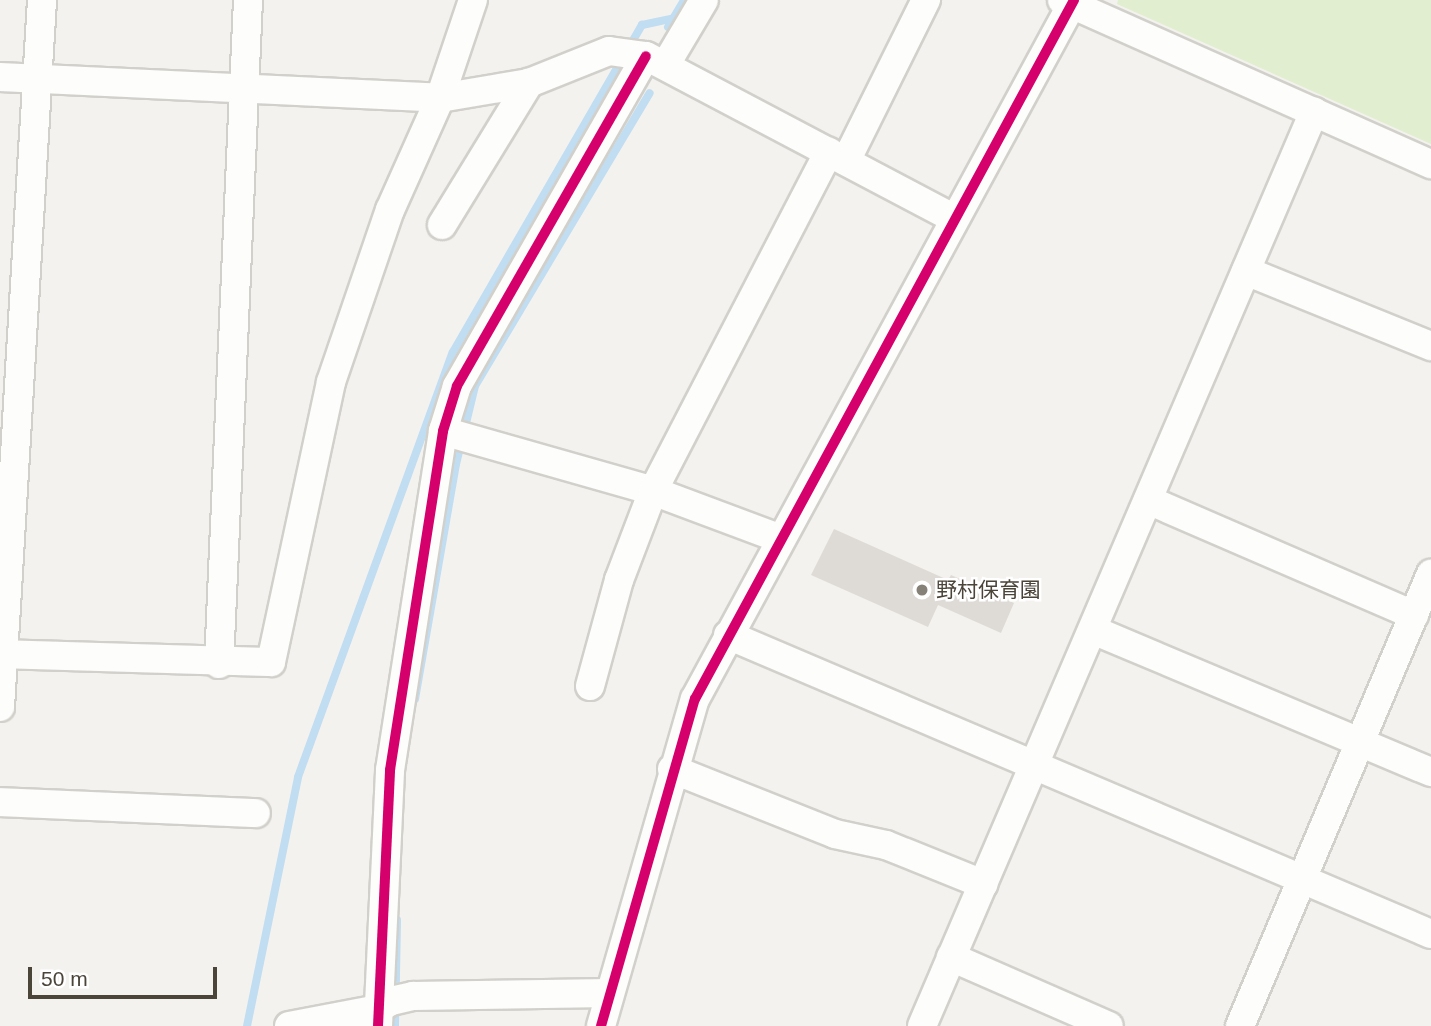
<!DOCTYPE html>
<html>
<head>
<meta charset="utf-8">
<style>
  body { margin:0 }
  #map { position:relative; width:1431px; height:1026px; overflow:hidden; background:#f4f2ee; font-family:Arial,"Noto Sans JP",sans-serif }
  div>[style] { position:absolute }
  .green>* { inset:0; background:#e1eecf }
  .stream>* { height:8px; margin:-4px; padding:0 4px; transform-origin:4px; border-radius:4px; background:#c0ddf1 }
  .building>* { inset:0; background:#dedbd6 }
  .roads { filter:drop-shadow(2px 0 #d2d0cb) drop-shadow(-2px 0 #d2d0cb) drop-shadow(0 2px #d2d0cb) drop-shadow(0 -2px #d2d0cb) }
  .minor>* { height:28px; margin:-14px; padding:0 14px; transform-origin:14px; border-radius:14px; background:#fdfdfc }
  .cycleway>* { height:10px; margin:-5px; padding:0 5px; transform-origin:5px; border-radius:5px; background:#d6006c }
  .dots>* { width:19px; height:19px; translate:-50% -50%; box-sizing:border-box; border:4px solid #fff; border-radius:50% }
  span { translate:-50% -50%; white-space:nowrap; text-align:center; line-height:1.15; -webkit-text-stroke:5px #fff; paint-order:stroke }
  .poi-label { font-size:21px; color:#4b4439 }
  .left { translate:0 -50%; text-align:left }
  .scale { position:absolute; left:28px; top:967px; width:189px; height:32px; box-sizing:border-box; border:4px solid #4b4439; border-top:0; padding-left:9px; font-size:21px; line-height:24px; white-space:nowrap; color:#4b4439; -webkit-text-stroke:5px #fff; paint-order:stroke }
</style>
</head>
<body>
<div id="map">
  <div class="green">
    <div style="clip-path:polygon(1118px 0,1431px 0,1431px 144px,1117px 4px)"></div>
  </div>
  <div class="stream">
    <div style="left:668px;top:27px;width:31px;rotate:-59deg"></div>
    <div style="left:415px;top:699px;width:239px;rotate:-80.1deg"></div>
    <div style="left:456px;top:464px;width:80px;rotate:-76.3deg"></div>
    <div style="left:475px;top:386px;width:341px;rotate:-59.2deg"></div>
    <div style="left:247px;top:1026px;width:254px;rotate:-78.4deg"></div>
    <div style="left:298px;top:777px;width:452px;rotate:-70deg"></div>
    <div style="left:453px;top:352px;width:378px;rotate:-60deg"></div>
    <div style="left:642px;top:25px;width:33px;rotate:-12deg"></div>
    <div style="left:395px;top:1026px;width:106px;rotate:-88.9deg"></div>
  </div>
  <div class="building">
    <div style="clip-path:polygon(834px 529px,948px 580px,951px 575px,1014px 603px,1001px 633px,938px 605px,928px 627px,811px 575px)"></div>
  </div>
  <div class="roads">
    <div class="minor">
      <div style="left:1062px;top:0;width:404px;rotate:24deg"></div>
      <div style="left:666px;top:64px;width:74px;rotate:-59.3deg"></div>
      <div style="left:0;top:77px;width:441px;rotate:2.7deg"></div>
      <div style="left:440px;top:98px;width:90px;rotate:-9.6deg"></div>
      <div style="left:529px;top:83px;width:86px;rotate:-21.8deg"></div>
      <div style="left:609px;top:51px;width:37px;rotate:8deg"></div>
      <div style="left:646px;top:56px;width:349px;rotate:27.8deg"></div>
      <div style="left:846px;top:161px;width:180px;rotate:-63.6deg"></div>
      <div style="left:442px;top:225px;width:167px;rotate:-58.5deg"></div>
      <div style="left:1246px;top:271px;width:200px;rotate:22.1deg"></div>
      <div style="left:443px;top:431px;width:218px;rotate:15.9deg"></div>
      <div style="left:653px;top:491px;width:134px;rotate:20.5deg"></div>
      <div style="left:1148px;top:500px;width:290px;rotate:23.4deg"></div>
      <div style="left:1093px;top:630px;width:367px;rotate:22.8deg"></div>
      <div style="left:728px;top:635px;width:764px;rotate:23.04deg"></div>
      <div style="left:0;top:654px;width:271px;rotate:1.7deg"></div>
      <div style="left:271px;top:662px;width:286px;rotate:-77.9deg"></div>
      <div style="left:331px;top:382px;width:182px;rotate:-71.1deg"></div>
      <div style="left:390px;top:210px;width:123px;rotate:-65.9deg"></div>
      <div style="left:440px;top:98px;width:103px;rotate:-71.4deg"></div>
      <div style="left:219px;top:664px;width:665px;rotate:-87.5deg"></div>
      <div style="left:590px;top:686px;width:110px;rotate:-74.7deg"></div>
      <div style="left:619px;top:580px;width:95px;rotate:-69.1deg"></div>
      <div style="left:653px;top:491px;width:382px;rotate:-62.6deg"></div>
      <div style="left:0;top:707px;width:708px;rotate:-86.6deg"></div>
      <div style="left:672px;top:769px;width:175px;rotate:21.7deg"></div>
      <div style="left:835px;top:834px;width:52px;rotate:12.2deg"></div>
      <div style="left:886px;top:845px;width:105px;rotate:21.9deg"></div>
      <div style="left:0;top:802px;width:256px;rotate:2.5deg"></div>
      <div style="left:951px;top:957px;width:172px;rotate:23.6deg"></div>
      <div style="left:289px;top:1026px;width:91px;rotate:-10.8deg"></div>
      <div style="left:378px;top:1009px;width:15px;rotate:-32deg"></div>
      <div style="left:391px;top:1001px;width:23px;rotate:-13deg"></div>
      <div style="left:413px;top:996px;width:196px;rotate:-0.9deg"></div>
      <div style="left:378px;top:1026px;width:256px;rotate:-87.3deg"></div>
      <div style="left:390px;top:770px;width:343px;rotate:-81.1deg"></div>
      <div style="left:443px;top:431px;width:47px;rotate:-72.7deg"></div>
      <div style="left:457px;top:386px;width:380px;rotate:-60.2deg"></div>
      <div style="left:601px;top:1026px;width:340px;rotate:-74deg"></div>
      <div style="left:695px;top:699px;width:795px;rotate:-61.53deg"></div>
      <div style="left:922px;top:1026px;width:995px;rotate:-66.79deg"></div>
      <div style="left:1240px;top:1026px;width:491px;rotate:-67.1deg"></div>
    </div>
  </div>
  <div class="cycleway">
    <div style="left:378px;top:1026px;width:256px;rotate:-87.3deg"></div>
    <div style="left:390px;top:770px;width:343px;rotate:-81.1deg"></div>
    <div style="left:443px;top:431px;width:47px;rotate:-72.7deg"></div>
    <div style="left:457px;top:386px;width:380px;rotate:-60.2deg"></div>
    <div style="left:601px;top:1026px;width:340px;rotate:-74deg"></div>
    <div style="left:695px;top:699px;width:795px;rotate:-61.53deg"></div>
  </div>
  <div class="dots">
    <div style="left:922px;top:590px;background:#868178"></div>
  </div>
  <div class="poi-label">
    <span class="left" style="left:936px;top:590px">野村保育園</span>
  </div>
  <div class="scale">50 m</div>
</div>
</body>
</html>
